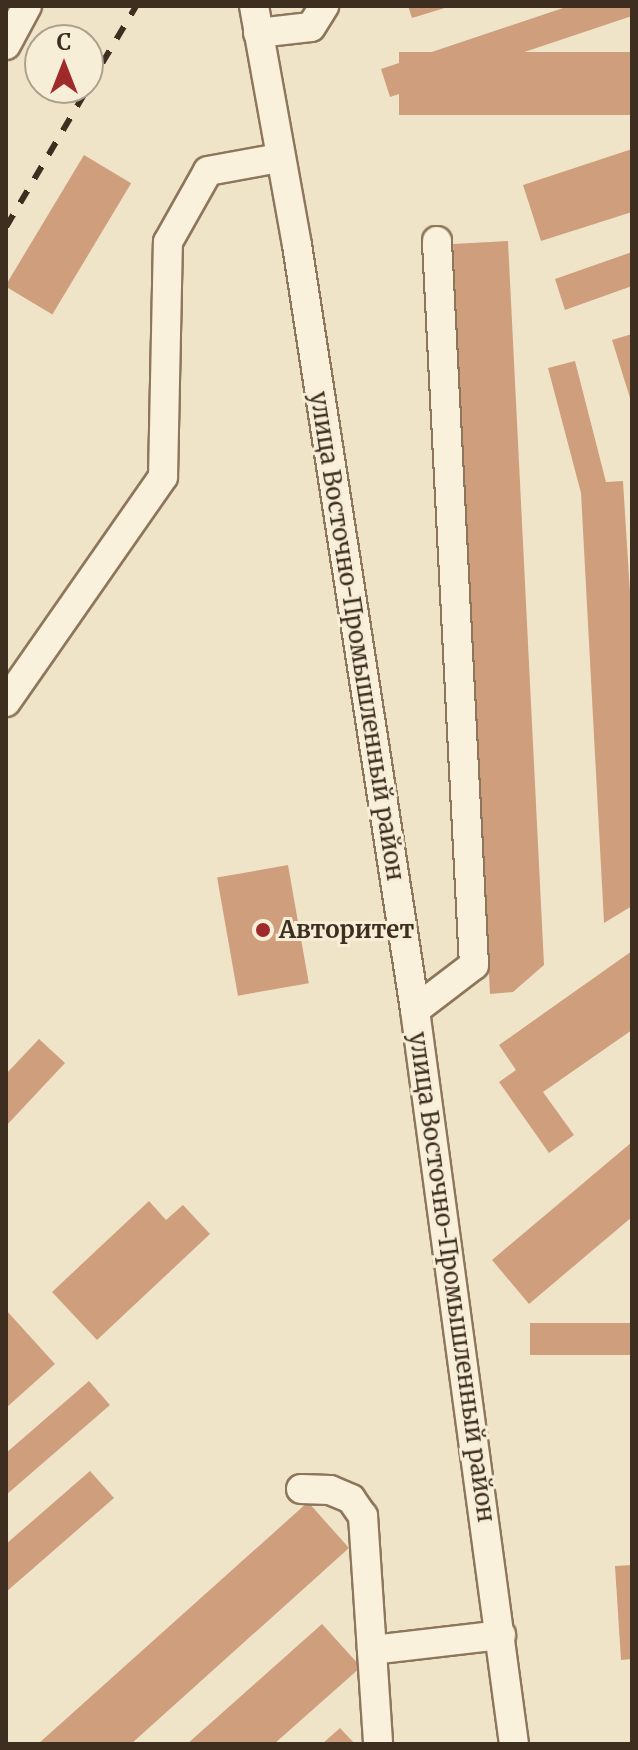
<!DOCTYPE html>
<html>
<head>
<meta charset="utf-8">
<style>
  body { margin:0 }
  #map { position:relative; width:638px; height:1750px; overflow:hidden; background:#f0e4c8; font-family:Merriweather,serif }
  div>[style] { position:absolute }
  .building>* { inset:0; background:#cf9f7d; transform-origin:0 0 }
  .roads { filter:drop-shadow(2px 0 #8d765c) drop-shadow(-2px 0 #8d765c) drop-shadow(0 2px #8d765c) drop-shadow(0 -2px #8d765c) }
  .minor>* { height:28px; margin:-14px; padding:0 14px; transform-origin:14px; border-radius:14px; background:#faf1dc }
  .rail>* { height:6px; margin-top:-3px; transform-origin:0; background:repeating-linear-gradient(90deg,#3d2e20 0 14px,transparent 0 28px) }
  .dots>* { width:22px; height:22px; translate:-50% -50%; box-sizing:border-box; border:4px solid #f7eed8; border-radius:50% }
  span { translate:-50% -50%; white-space:nowrap; text-align:center; line-height:1.15; -webkit-text-stroke:6px #f7eed8; paint-order:stroke }
  .street-label { font-size:24px; color:#3d2e20 }
  .poi-label { font-size:24px; color:#3d2e20; font-weight:700 }
  .left { translate:0 -50%; text-align:left }
  .frame { position:absolute; inset:0; border:8px solid #3d2e20; pointer-events:none }
  .north { position:absolute; left:24px; top:24px; width:80px; height:80px; box-sizing:border-box; background:#f7eed8; border:2px solid #ada18e; border-radius:50%; rotate:0deg; font-size:22px; font-weight:700; line-height:32px; text-align:center; color:#3d2e20 }
  .north::after { content:''; display:block; margin:auto; width:28px; height:36px; background:#9e2a2b; clip-path:polygon(50% 0,100% 100%,50% 72%,0 100%) }
</style>
</head>
<body>
<div id="map">
  <div class="building">
    <div style="clip-path:polygon(408px 6px,448px 6px,448px 7px,412px 18px)"></div>
    <div style="clip-path:polygon(569px 6px,632px 6px,632px 16px,390px 97px,381px 69px)"></div>
    <div style="left:632px;top:52px;width:63px;height:233px;rotate:90deg"></div>
    <div style="clip-path:polygon(632px 149px,632px 212px,541px 241px,523px 185px)"></div>
    <div style="left:84px;top:155px;width:55px;height:153px;rotate:31deg"></div>
    <div style="clip-path:polygon(508px 241px,544px 965px,513px 992px,490px 994px,453px 244px)"></div>
    <div style="clip-path:polygon(632px 252px,632px 286px,565px 310px,555px 279px)"></div>
    <div style="clip-path:polygon(632px 334px,632px 401px,631px 401px,612px 340px)"></div>
    <div style="clip-path:polygon(575px 361px,606px 482px,623px 481px,632px 625px,632px 906px,604px 923px,581px 493px,548px 368px)"></div>
    <div style="left:288px;top:865px;width:120px;height:72px;rotate:80deg"></div>
    <div style="clip-path:polygon(632px 951px,632px 1030px,543px 1092px,574px 1135px,549px 1153px,499px 1082px,516px 1070px,499px 1045px)"></div>
    <div style="clip-path:polygon(39px 1039px,65px 1063px,6px 1126px,6px 1074px)"></div>
    <div style="clip-path:polygon(632px 1142px,632px 1217px,529px 1304px,492px 1260px)"></div>
    <div style="clip-path:polygon(149px 1201px,166px 1220px,183px 1205px,210px 1234px,97px 1340px,52px 1292px)"></div>
    <div style="clip-path:polygon(6px 1310px,55px 1364px,6px 1408px)"></div>
    <div style="left:632px;top:1323px;width:32px;height:102px;rotate:90deg"></div>
    <div style="clip-path:polygon(89px 1381px,110px 1405px,6px 1495px,6px 1453px)"></div>
    <div style="clip-path:polygon(90px 1471px,114px 1498px,6px 1592px,6px 1544px)"></div>
    <div style="clip-path:polygon(308px 1502px,349px 1548px,131px 1744px,38px 1744px)"></div>
    <div style="clip-path:polygon(632px 1565px,632px 1659px,621px 1660px,615px 1566px)"></div>
    <div style="clip-path:polygon(322px 1624px,361px 1667px,274px 1744px,187px 1744px)"></div>
    <div style="clip-path:polygon(340px 1728px,355px 1744px,322px 1744px)"></div>
  </div>
  <div class="roads">
    <div class="minor">
      <div style="left:254px;top:6px;width:243px;rotate:79.8deg"></div>
      <div style="left:297px;top:245px;width:774px;rotate:81.23deg"></div>
      <div style="left:415px;top:1010px;width:741px;rotate:82.32deg"></div>
      <div style="left:258px;top:33px;width:53px;rotate:-6.5deg"></div>
      <div style="left:311px;top:27px;width:25px;rotate:-58deg"></div>
      <div style="left:6px;top:45px;width:44px;rotate:-61.7deg"></div>
      <div style="left:6px;top:702px;width:274px;rotate:-55.1deg"></div>
      <div style="left:163px;top:477px;width:235px;rotate:-88.8deg"></div>
      <div style="left:168px;top:242px;width:81px;rotate:-60.6deg"></div>
      <div style="left:208px;top:171px;width:72px;rotate:-10.4deg"></div>
      <div style="left:415px;top:1010px;width:74px;rotate:-37.3deg"></div>
      <div style="left:474px;top:965px;width:725px;rotate:-92.93deg"></div>
      <div style="left:301px;top:1489px;width:29px;rotate:2deg"></div>
      <div style="left:330px;top:1490px;width:23px;rotate:23deg"></div>
      <div style="left:351px;top:1499px;width:21px;rotate:55deg"></div>
      <div style="left:363px;top:1516px;width:228px;rotate:86.2deg"></div>
      <div style="left:372px;top:1650px;width:130px;rotate:-6.6deg"></div>
    </div>
  </div>
  <div class="rail">
    <div style="left:88px;top:87px;width:94px;rotate:-59.3deg"></div>
    <div style="left:6px;top:227px;width:161px;rotate:-59.5deg"></div>
  </div>
  <div class="dots">
    <div style="left:263px;top:930px;background:#9e2a2b"></div>
  </div>
  <div class="street-label">
    <span style="left:357px;top:636px;rotate:81deg">улица Восточно-Промышленный район</span>
    <span style="left:452px;top:1277px;rotate:82deg">улица Восточно-Промышленный район</span>
  </div>
  <div class="poi-label">
    <span class="left" style="left:279px;top:930px">Авторитет</span>
  </div>
  <div class="frame"></div>
  <div class="north">С</div>
</div>
</body>
</html>
